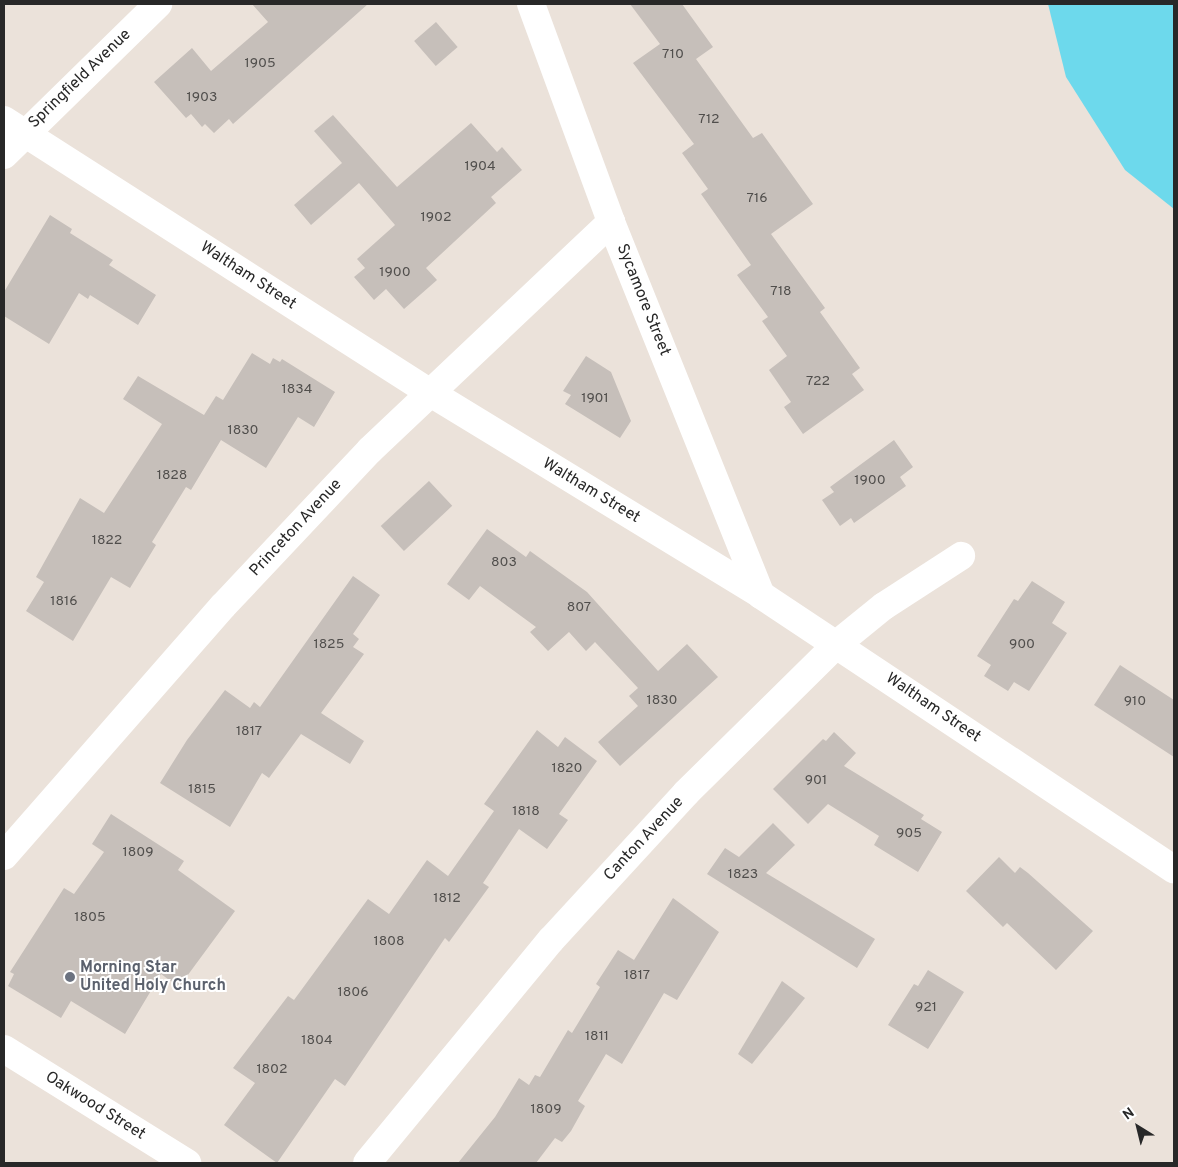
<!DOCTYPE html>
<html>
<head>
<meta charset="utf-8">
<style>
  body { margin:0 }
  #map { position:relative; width:1178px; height:1167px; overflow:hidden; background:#ebe2da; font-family:Overpass,sans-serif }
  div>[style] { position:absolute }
  .water>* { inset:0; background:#6dd9ec }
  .building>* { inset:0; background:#c6bfba; transform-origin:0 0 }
  .minor>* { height:28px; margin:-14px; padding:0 14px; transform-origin:14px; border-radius:14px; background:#fff }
  .dots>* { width:14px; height:14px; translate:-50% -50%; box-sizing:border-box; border:2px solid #fff; border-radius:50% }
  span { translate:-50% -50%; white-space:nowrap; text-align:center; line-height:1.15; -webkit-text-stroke:4px #fff; paint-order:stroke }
  .number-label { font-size:14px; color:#504e4c }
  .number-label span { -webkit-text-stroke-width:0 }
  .street-label { font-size:16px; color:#282828 }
  .worship-label { font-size:16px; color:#5b616d; font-weight:700 }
  .left { translate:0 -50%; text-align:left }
  .frame { position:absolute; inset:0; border:5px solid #282828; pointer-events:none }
  .north { position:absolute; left:1113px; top:1102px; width:50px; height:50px; -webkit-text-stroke:4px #fff; paint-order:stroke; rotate:324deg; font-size:14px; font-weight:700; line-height:20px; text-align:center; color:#282828 }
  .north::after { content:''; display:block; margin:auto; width:18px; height:22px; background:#282828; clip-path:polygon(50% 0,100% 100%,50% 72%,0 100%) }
</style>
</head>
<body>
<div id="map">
  <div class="water">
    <div style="clip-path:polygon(1048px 4px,1174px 4px,1174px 209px,1125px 170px,1066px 77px)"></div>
  </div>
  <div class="building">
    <div style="clip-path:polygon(252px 4px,368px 4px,233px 124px,229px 119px,214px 133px,205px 124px,202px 127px,191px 114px,186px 118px,154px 82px,192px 48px,211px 71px,268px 22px)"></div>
    <div style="clip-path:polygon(630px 4px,682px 4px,713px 47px,696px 59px,753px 138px,762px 133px,813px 204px,771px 234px,825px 308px,820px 312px,860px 368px,852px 374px,864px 390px,803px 434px,784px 407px,791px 402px,769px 370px,787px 356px,762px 321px,768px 317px,737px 275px,751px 265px,701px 194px,708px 189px,682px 153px,694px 144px,633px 63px,660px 44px)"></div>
    <div style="left:436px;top:22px;width:33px;height:29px;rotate:49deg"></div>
    <div style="clip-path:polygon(333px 115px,397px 187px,471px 123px,497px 152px,502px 147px,522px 170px,491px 197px,496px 203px,426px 268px,437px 280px,404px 309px,386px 289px,374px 300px,354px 277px,365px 268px,357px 259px,395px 225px,359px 183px,311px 225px,294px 205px,342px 163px,314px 131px)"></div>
    <div style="clip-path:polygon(50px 215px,72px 229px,70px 233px,113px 260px,109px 265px,156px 295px,138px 325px,90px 295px,88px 299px,79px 293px,49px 344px,4px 316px,4px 292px)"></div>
    <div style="clip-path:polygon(252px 353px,270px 364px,273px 358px,280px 362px,282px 359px,335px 392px,314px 427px,298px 417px,266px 468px,221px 440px,191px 490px,186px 487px,152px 542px,156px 545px,130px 588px,111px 577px,73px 641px,26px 611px,44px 582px,36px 577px,80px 498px,104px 513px,162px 424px,123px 399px,138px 376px,204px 415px,216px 396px,223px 400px)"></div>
    <div style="clip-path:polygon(586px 356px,611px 372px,631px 421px,620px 438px,565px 404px,571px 395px,563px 391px)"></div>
    <div style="clip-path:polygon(894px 440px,913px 467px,900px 477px,906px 486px,854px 523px,851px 518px,840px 526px,822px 500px,834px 492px,830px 487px)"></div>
    <div style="left:429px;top:481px;width:34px;height:66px;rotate:47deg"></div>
    <div style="clip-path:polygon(487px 529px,526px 557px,530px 551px,587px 592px,658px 671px,687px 644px,718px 677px,620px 766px,598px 742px,638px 706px,629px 696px,638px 688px,595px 642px,586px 651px,569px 632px,548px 651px,530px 632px,536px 627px,480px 586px,469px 600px,447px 584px)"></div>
    <div style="clip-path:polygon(353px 576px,380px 595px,353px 634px,359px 639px,353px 647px,364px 654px,321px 713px,364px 741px,350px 764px,301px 734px,269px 778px,262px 773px,230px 827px,160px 783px,187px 740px,225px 690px,250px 708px,254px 702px,260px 707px)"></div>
    <div style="clip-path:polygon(1032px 581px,1065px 602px,1052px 623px,1067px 633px,1029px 691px,1014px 682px,1008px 691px,984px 676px,991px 665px,977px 656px,1014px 599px,1018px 601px)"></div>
    <div style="clip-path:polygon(1120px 665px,1174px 700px,1174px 757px,1094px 705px)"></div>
    <div style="clip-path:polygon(537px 730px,558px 747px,565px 737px,597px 761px,559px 814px,568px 820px,547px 849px,519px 829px,483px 883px,489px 887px,449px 942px,445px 938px,345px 1086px,335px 1079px,277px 1163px,224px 1125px,255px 1083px,233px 1068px,288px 996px,294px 1000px,368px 899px,389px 914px,427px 860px,448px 876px,494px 811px,484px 804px)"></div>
    <div style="clip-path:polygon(834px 732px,856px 753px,844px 766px,924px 815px,921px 819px,942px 832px,918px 872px,874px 845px,879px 836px,828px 804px,808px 824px,773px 789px,823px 739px,826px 741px)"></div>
    <div style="clip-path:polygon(111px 814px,184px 861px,178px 870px,235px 911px,179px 987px,161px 974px,125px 1034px,71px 1001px,61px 1018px,8px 986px,14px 974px,10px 972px,64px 888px,74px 894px,104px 852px,92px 844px)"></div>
    <div style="clip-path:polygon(773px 823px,795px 845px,766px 873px,875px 939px,857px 968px,707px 874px,725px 848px,739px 857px)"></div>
    <div style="clip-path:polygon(999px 857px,1015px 873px,1020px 867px,1028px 873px,1093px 931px,1056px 970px,1007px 923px,1003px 927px,966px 891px)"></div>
    <div style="clip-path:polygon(673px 898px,719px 932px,677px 1000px,664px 993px,622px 1064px,606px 1054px,578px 1101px,585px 1106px,571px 1131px,562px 1142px,555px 1138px,536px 1163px,458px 1163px,495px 1117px,519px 1078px,529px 1085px,535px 1075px,540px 1077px,568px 1030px,572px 1033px,600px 987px,596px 984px,618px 950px,634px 960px)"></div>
    <div style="clip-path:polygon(928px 970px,964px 992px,928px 1049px,888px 1025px,914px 984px,918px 986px)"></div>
    <div style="clip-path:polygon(782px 981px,805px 998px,752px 1064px,738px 1054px)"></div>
  </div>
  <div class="minor">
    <div style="left:531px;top:4px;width:232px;rotate:69.8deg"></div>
    <div style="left:611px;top:222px;width:402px;rotate:68.1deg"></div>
    <div style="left:4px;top:120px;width:505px;rotate:32.62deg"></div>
    <div style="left:429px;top:392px;width:389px;rotate:31.4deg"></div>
    <div style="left:761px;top:595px;width:496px;rotate:33.6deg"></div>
    <div style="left:4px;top:155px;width:216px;rotate:-44.4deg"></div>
    <div style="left:4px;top:856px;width:332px;rotate:-48.8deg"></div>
    <div style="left:223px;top:606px;width:214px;rotate:-46.7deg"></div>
    <div style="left:370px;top:450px;width:332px;rotate:-43.4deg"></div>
    <div style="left:4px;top:1049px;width:216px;rotate:31.9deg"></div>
    <div style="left:367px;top:1163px;width:289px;rotate:-50.5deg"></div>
    <div style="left:551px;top:940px;width:200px;rotate:-47.4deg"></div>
    <div style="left:686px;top:793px;width:212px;rotate:-44.6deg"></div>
    <div style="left:837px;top:644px;width:60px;rotate:-39deg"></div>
    <div style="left:884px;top:606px;width:92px;rotate:-33deg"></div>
  </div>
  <div class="dots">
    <div style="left:70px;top:977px;background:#6b7280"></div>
  </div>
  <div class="number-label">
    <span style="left:673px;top:55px">710</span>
    <span style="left:260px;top:64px">1905</span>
    <span style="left:202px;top:98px">1903</span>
    <span style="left:709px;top:120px">712</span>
    <span style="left:480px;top:167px">1904</span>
    <span style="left:757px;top:199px">716</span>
    <span style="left:436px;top:218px">1902</span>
    <span style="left:395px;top:273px">1900</span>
    <span style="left:781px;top:292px">718</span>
    <span style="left:818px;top:382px">722</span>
    <span style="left:297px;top:390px">1834</span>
    <span style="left:595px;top:399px">1901</span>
    <span style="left:243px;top:431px">1830</span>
    <span style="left:172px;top:476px">1828</span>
    <span style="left:870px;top:481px">1900</span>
    <span style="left:107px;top:541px">1822</span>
    <span style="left:504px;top:563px">803</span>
    <span style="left:64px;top:602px">1816</span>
    <span style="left:579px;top:608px">807</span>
    <span style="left:329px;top:645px">1825</span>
    <span style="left:1022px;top:645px">900</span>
    <span style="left:662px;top:701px">1830</span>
    <span style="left:1135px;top:702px">910</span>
    <span style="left:249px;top:732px">1817</span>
    <span style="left:567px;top:769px">1820</span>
    <span style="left:816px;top:781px">901</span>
    <span style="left:202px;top:790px">1815</span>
    <span style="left:526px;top:812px">1818</span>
    <span style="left:909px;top:834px">905</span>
    <span style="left:138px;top:853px">1809</span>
    <span style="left:743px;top:875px">1823</span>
    <span style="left:447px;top:899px">1812</span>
    <span style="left:90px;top:918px">1805</span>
    <span style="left:389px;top:942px">1808</span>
    <span style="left:637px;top:976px">1817</span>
    <span style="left:353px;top:993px">1806</span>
    <span style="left:926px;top:1008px">921</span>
    <span style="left:597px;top:1037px">1811</span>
    <span style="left:317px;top:1041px">1804</span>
    <span style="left:272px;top:1070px">1802</span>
    <span style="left:546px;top:1110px">1809</span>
  </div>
  <div class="street-label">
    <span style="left:80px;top:79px;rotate:-44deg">Springfield Avenue</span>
    <span style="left:248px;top:276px;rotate:33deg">Waltham Street</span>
    <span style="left:643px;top:300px;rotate:68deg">Sycamore Street</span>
    <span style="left:591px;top:491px;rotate:31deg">Waltham Street</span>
    <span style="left:296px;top:528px;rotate:-47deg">Princeton Avenue</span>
    <span style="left:933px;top:708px;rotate:34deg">Waltham Street</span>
    <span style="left:644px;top:839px;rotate:-47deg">Canton Avenue</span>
    <span style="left:95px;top:1106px;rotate:32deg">Oakwood Street</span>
  </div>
  <div class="worship-label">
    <span class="left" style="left:80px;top:977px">Morning Star<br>United Holy Church</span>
  </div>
  <div class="frame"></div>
  <div class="north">N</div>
</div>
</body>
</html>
